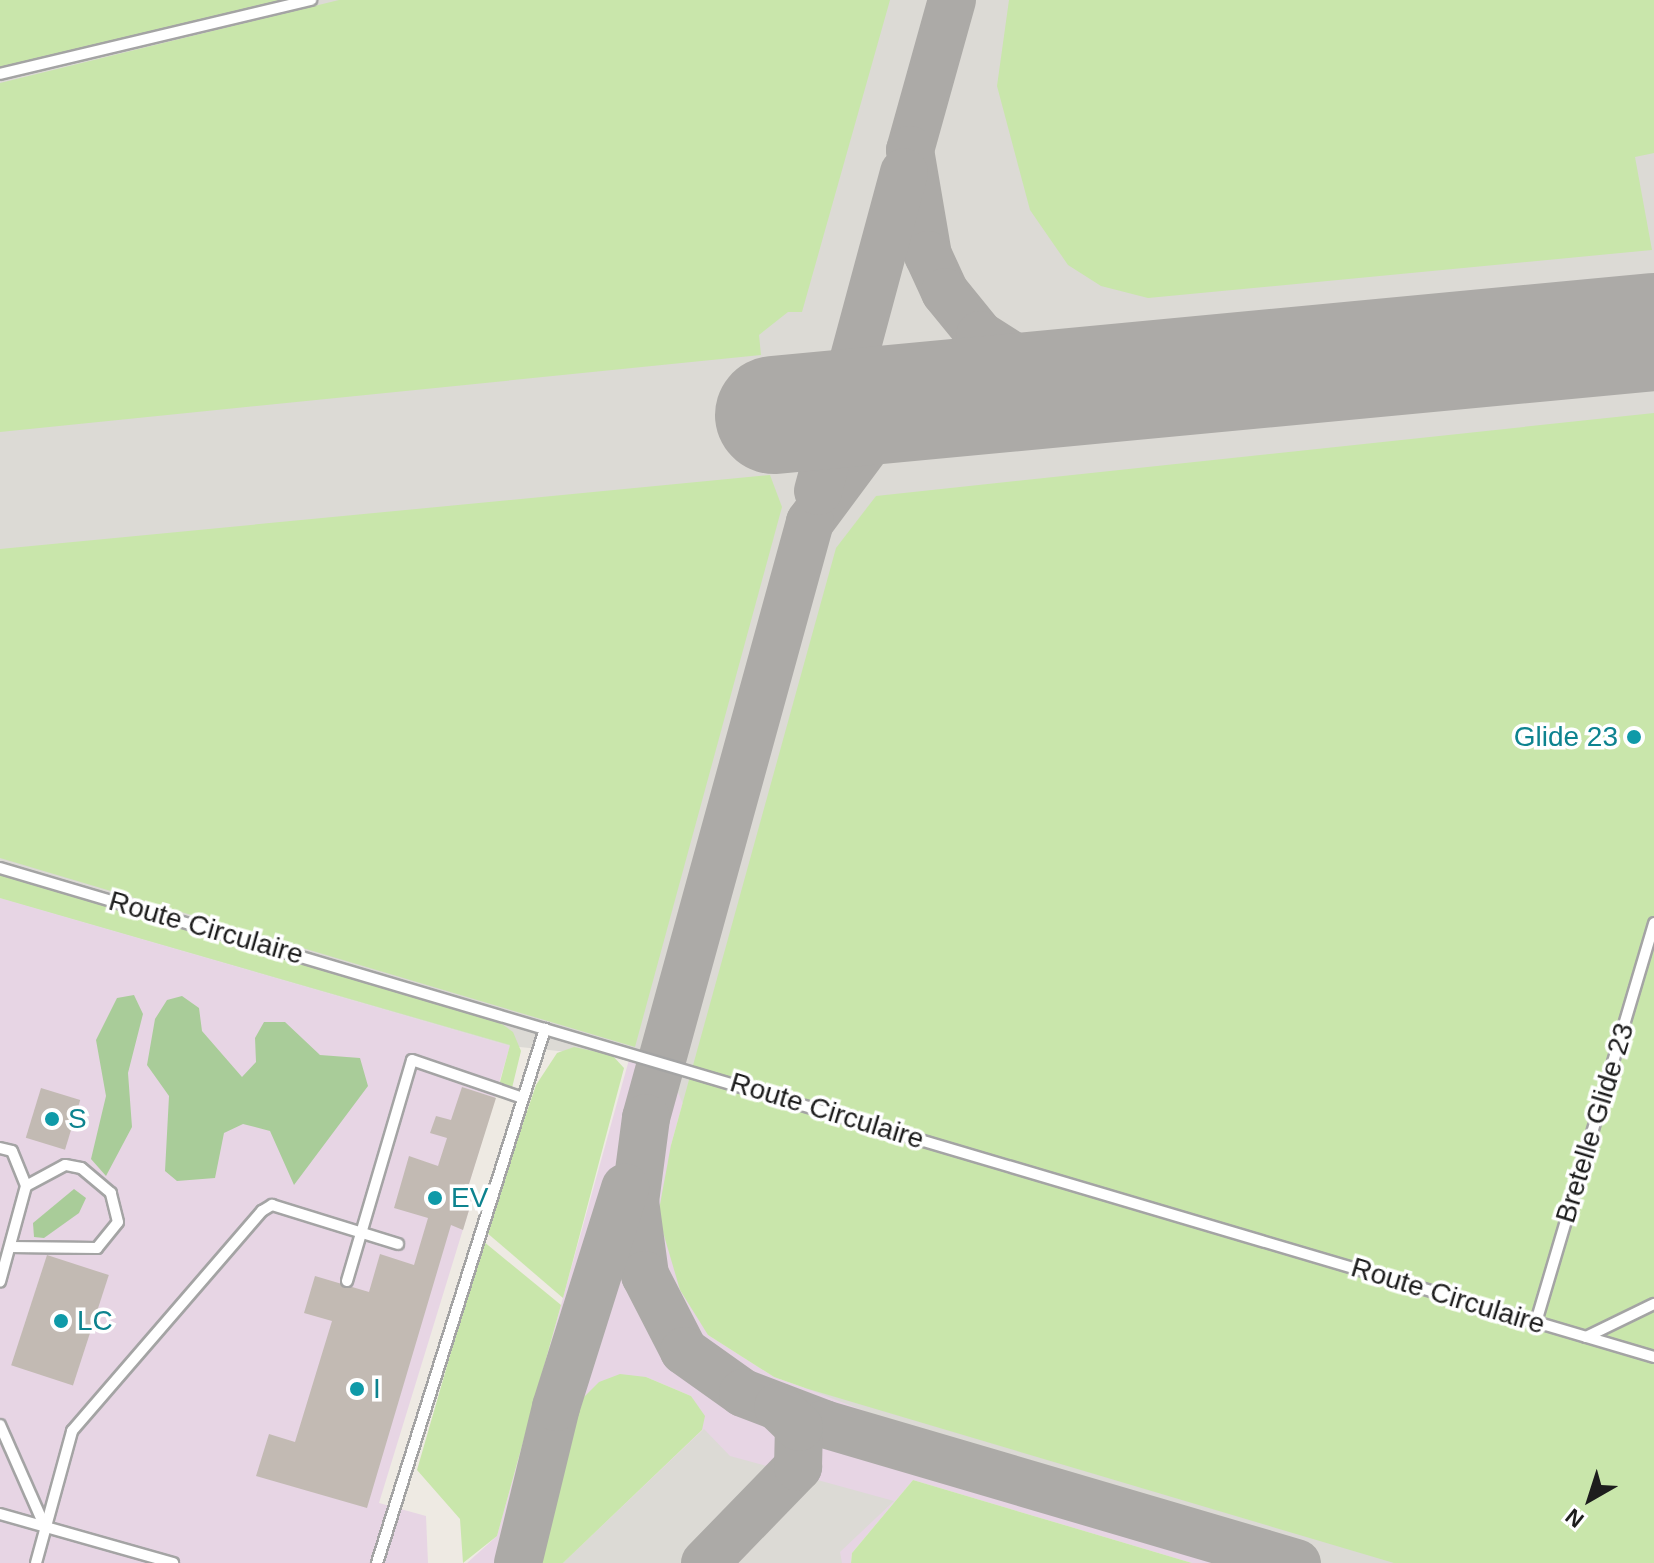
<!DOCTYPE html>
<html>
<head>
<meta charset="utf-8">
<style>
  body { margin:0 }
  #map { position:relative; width:1654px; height:1563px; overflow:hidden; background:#eeeae3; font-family:Helvetica,sans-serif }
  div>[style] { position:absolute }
  .industrial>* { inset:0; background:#e7d5e4 }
  .airport>* { inset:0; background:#dcdad5 }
  .grass>* { inset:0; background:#c9e6ab }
  .forest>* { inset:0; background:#a9cc99 }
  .taxiway>* { height:48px; margin:-24px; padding:0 24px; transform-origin:24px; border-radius:24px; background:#acaaa7 }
  .runway>* { height:118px; margin:-59px; padding:0 59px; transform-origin:59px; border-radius:59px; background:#acaaa7 }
  .building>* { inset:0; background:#c2bab3; transform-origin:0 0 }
  .roads { filter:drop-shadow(2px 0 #a4a4a4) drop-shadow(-2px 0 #a4a4a4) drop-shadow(0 2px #a4a4a4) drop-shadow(0 -2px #a4a4a4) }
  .lane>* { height:10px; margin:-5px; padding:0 5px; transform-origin:5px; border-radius:5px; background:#fff }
  .dots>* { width:22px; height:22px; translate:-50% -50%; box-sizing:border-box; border:4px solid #fff; border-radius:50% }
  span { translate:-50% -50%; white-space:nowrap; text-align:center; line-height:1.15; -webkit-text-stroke:7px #fff; paint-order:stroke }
  .culture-label { font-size:28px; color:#0d838f }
  .right { translate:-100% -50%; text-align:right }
  .left { translate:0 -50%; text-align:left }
  .street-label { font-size:28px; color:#1d1d1d }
  .north { position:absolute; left:1550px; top:1459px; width:80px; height:80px; -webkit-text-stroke:6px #fff; paint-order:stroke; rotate:219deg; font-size:22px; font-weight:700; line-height:32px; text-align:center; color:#1d1d1d }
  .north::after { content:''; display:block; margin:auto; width:28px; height:36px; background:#1d1d1d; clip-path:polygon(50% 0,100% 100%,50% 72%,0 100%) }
</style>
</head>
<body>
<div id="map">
  <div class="industrial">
    <div style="clip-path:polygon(0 898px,510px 1046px,469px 1184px,476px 1187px,379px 1503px,426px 1516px,428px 1563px,0 1563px)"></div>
    <div style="clip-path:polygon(658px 955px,719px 972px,671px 1145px,708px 1335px,774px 1377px,805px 1388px,1394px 1563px,1192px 1563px,913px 1480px,852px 1553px,851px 1563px,563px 1563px,702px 1430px,691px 1396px,646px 1377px,569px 1412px,532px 1563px,467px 1563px,497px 1536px)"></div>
  </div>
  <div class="airport">
    <div style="clip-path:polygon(0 0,1654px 0,1654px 1563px,1260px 1563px,805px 1388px,665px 1062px,510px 1046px,0 898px)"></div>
    <div style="clip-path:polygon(704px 1429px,730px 1456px,894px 1501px,840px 1552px,842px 1563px,563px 1563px)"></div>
  </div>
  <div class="grass">
    <div style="clip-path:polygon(0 0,281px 0,0 67px)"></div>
    <div style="clip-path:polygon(339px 0,890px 0,802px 312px,788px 312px,759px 335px,761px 355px,0 432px,0 83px)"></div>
    <div style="clip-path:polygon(1009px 0,1654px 0,1654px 153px,1635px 157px,1652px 250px,1148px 298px,1101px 286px,1068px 265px,1030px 210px,997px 86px)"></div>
    <div style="clip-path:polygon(1654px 413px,1654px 1563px,1394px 1563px,805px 1388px,774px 1377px,708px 1335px,680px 1290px,658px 1215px,671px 1145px,836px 548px,876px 496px)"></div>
    <div style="clip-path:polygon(770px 475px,782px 507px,635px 1047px,0 858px,0 549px)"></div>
    <div style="clip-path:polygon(0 874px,499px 1022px,513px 1032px,521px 1051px,512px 1088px,500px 1082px,510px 1045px,0 898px)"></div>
    <div style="clip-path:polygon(574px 1047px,612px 1055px,624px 1068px,563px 1298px,486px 1232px,536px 1085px,557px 1053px)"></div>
    <div style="clip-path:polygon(483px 1241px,561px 1305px,497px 1536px,463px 1563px,460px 1519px,417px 1470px)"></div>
    <div style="clip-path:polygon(620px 1374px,646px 1377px,691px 1396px,705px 1416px,702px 1430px,563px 1563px,532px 1563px,569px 1412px,599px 1382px)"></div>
    <div style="clip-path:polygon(913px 1480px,1192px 1563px,851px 1563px,852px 1553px)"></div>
  </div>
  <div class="forest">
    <div style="clip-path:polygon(134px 995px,143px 1014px,128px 1073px,132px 1127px,106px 1176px,91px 1159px,106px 1096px,96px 1040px,117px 998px)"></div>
    <div style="clip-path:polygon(182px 996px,199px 1008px,202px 1031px,242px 1077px,256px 1062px,255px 1038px,264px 1022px,285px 1022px,320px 1055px,360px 1058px,368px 1086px,294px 1185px,270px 1131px,243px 1124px,224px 1133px,215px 1178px,177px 1181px,165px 1171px,169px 1096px,147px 1065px,155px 1019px,167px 1000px)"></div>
    <div style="clip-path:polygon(74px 1189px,86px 1198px,79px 1213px,44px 1238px,34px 1237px,33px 1223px)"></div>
  </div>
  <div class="taxiway">
    <div style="left:952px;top:0;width:156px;rotate:105.6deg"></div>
    <div style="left:910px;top:150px;width:107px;rotate:80.3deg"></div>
    <div style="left:928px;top:255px;width:41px;rotate:65.3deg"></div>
    <div style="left:945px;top:292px;width:55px;rotate:50.9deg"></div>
    <div style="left:980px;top:335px;width:49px;rotate:32.4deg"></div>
    <div style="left:1021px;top:361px;width:94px;rotate:12.9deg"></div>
    <div style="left:952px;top:398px;width:67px;rotate:163.5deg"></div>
    <div style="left:888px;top:417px;width:131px;rotate:126.6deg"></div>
    <div style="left:810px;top:522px;width:618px;rotate:105.39deg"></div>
    <div style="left:646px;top:1118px;width:84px;rotate:97.5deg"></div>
    <div style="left:635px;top:1201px;width:75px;rotate:82.3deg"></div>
    <div style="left:645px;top:1275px;width:85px;rotate:62.8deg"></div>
    <div style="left:684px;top:1351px;width:72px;rotate:35.4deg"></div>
    <div style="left:743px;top:1393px;width:87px;rotate:20.9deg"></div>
    <div style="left:824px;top:1424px;width:493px;rotate:16.4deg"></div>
    <div style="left:818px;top:491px;width:330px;rotate:-74.9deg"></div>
    <div style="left:518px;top:1563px;width:161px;rotate:-76.3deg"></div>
    <div style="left:556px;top:1407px;width:230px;rotate:-72.5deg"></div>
    <div style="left:705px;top:1563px;width:134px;rotate:-45.9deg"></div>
    <div style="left:798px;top:1467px;width:40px;rotate:-88.6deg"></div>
    <div style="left:799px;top:1427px;width:29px;rotate:-136deg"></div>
  </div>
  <div class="runway">
    <div style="left:774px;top:415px;width:884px;rotate:-5.39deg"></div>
  </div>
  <div class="building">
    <div style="clip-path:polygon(462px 1087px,496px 1098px,469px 1184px,476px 1187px,463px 1230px,451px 1225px,367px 1508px,256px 1476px,269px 1434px,295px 1442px,332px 1321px,304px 1313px,315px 1276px,369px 1292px,380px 1254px,414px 1265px,428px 1218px,394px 1208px,409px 1156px,438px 1166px,447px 1138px,430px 1133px,436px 1116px,451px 1120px)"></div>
    <div style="left:41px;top:1088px;width:41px;height:52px;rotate:17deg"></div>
    <div style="left:47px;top:1255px;width:65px;height:116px;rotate:18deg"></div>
  </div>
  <div class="roads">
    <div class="lane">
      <div style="left:0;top:74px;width:320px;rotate:-13.4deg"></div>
      <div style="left:0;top:868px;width:1725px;rotate:16.47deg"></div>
      <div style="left:0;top:1148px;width:12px;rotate:14deg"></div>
      <div style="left:12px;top:1151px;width:38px;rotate:68deg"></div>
      <div style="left:26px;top:1186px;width:99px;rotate:105.2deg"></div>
      <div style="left:10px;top:1247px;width:87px;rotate:0.7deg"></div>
      <div style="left:97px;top:1248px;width:33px;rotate:-51deg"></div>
      <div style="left:118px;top:1222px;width:30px;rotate:-104deg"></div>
      <div style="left:111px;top:1193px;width:39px;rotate:-140deg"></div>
      <div style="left:81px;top:1168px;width:16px;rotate:-169deg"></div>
      <div style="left:65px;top:1165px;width:44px;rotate:151.7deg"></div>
      <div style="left:347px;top:1281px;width:230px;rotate:-73.6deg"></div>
      <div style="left:412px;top:1060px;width:117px;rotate:18.9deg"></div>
      <div style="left:1536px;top:1322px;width:416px;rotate:-73.5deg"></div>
      <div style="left:1586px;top:1337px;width:76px;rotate:-25.9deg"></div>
      <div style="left:0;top:1425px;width:111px;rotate:66.2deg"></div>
      <div style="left:0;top:1514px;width:180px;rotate:15.8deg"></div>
      <div style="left:36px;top:1563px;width:137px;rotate:-74.7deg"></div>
      <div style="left:72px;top:1431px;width:291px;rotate:-49.2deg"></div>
      <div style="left:262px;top:1211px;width:12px;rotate:-31deg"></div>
      <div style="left:272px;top:1205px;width:132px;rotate:17.2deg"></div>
      <div style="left:377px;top:1563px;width:560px;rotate:-72.54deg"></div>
    </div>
  </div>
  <div class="dots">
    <div style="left:1634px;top:737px;background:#0f9aa8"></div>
    <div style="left:52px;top:1119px;background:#0f9aa8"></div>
    <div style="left:435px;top:1198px;background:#0f9aa8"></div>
    <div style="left:61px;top:1321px;background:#0f9aa8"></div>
    <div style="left:357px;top:1389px;background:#0f9aa8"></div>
  </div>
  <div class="culture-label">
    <span class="right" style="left:1618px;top:737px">Glide 23</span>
    <span class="left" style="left:68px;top:1119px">S</span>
    <span class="left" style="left:451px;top:1198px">EV</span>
    <span class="left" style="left:77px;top:1321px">LC</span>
    <span class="left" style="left:373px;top:1389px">I</span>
  </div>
  <div class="street-label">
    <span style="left:206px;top:928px;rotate:16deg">Route Circulaire</span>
    <span style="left:827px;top:1111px;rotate:17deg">Route Circulaire</span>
    <span style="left:1595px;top:1123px;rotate:-73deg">Bretelle Glide 23</span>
    <span style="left:1448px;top:1296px;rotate:17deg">Route Circulaire</span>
  </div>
  <div class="north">N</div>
</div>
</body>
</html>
